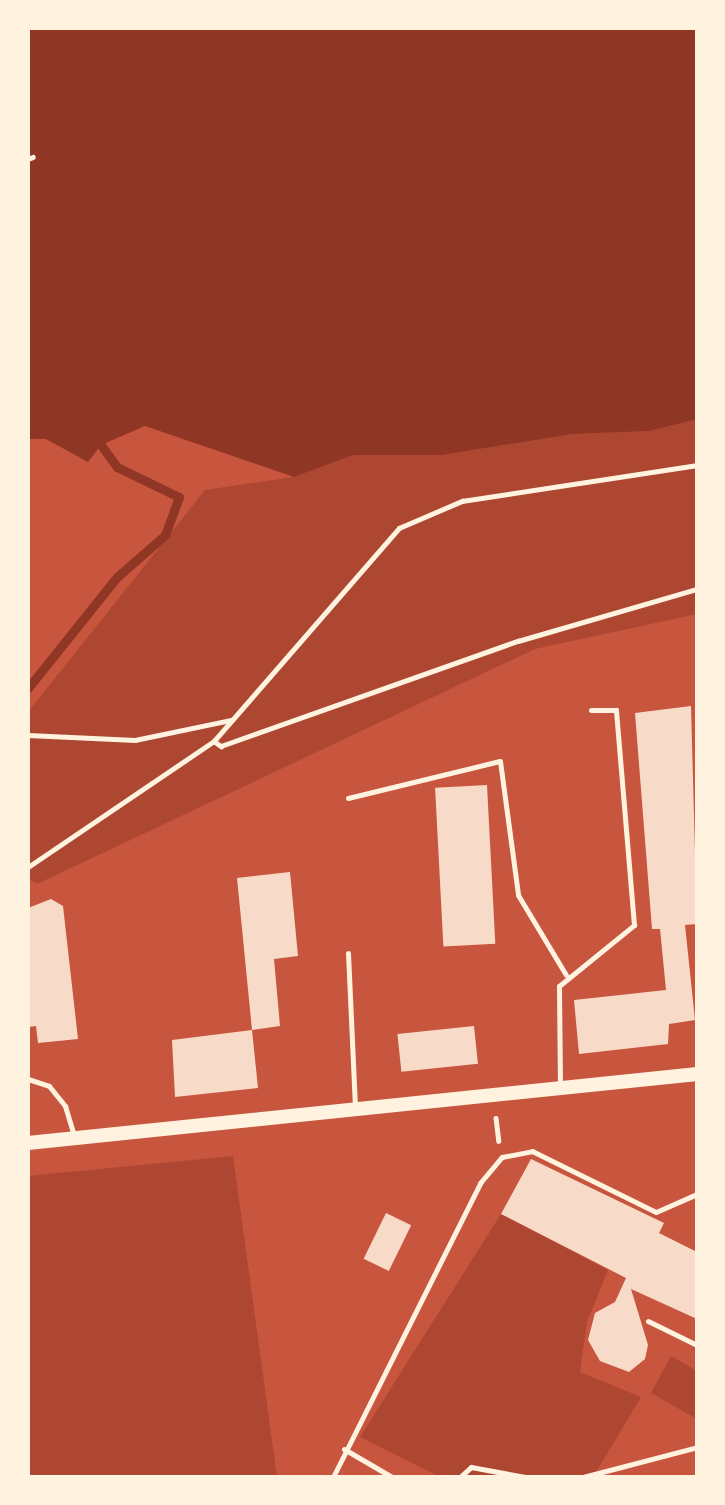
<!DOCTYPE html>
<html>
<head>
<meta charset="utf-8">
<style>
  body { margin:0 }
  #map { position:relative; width:725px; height:1505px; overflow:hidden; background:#c8553d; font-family:"Titillium Web",sans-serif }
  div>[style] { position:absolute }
  .green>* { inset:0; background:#ae4732 }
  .water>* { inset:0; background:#8f3625 }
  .stream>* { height:9px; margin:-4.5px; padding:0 4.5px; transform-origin:4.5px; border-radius:4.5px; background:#8f3625 }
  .building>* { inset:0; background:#f7dbc8; transform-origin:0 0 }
  .path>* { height:4.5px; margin:-2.25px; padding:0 2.25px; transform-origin:2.25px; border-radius:2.25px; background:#fff3e0 }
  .service>* { height:5px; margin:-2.5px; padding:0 2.5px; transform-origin:2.5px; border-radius:2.5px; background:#fff3e0 }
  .secondary>* { height:14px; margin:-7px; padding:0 7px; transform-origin:7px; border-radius:7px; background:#fff3e0 }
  span { translate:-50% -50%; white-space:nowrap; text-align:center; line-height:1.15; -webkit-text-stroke:6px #fff3e0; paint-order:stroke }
  .frame { position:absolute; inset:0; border:30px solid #fff3e0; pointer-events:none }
</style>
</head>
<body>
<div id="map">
  <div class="green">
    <div style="clip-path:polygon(697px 419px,697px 614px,535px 649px,37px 884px,28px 879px,28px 712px,205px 490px,294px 477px,353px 455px,442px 455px,573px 434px,650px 431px)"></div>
    <div style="clip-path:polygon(233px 1156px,277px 1477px,28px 1477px,28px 1176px)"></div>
    <div style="clip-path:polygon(501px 1214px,608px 1270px,587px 1322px,580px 1372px,641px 1397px,593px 1477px,440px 1477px,360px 1437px)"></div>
    <div style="clip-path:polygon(671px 1356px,697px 1371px,697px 1419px,651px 1393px)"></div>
  </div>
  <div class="water">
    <div style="clip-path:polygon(28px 28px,697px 28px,697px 419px,650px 431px,573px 434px,442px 455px,353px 455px,294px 477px,145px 426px,101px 445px,88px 462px,46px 439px,28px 439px)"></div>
  </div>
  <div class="stream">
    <div style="left:28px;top:688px;width:142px;rotate:-51.3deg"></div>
    <div style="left:117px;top:577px;width:64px;rotate:-41.2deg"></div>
    <div style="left:165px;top:535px;width:40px;rotate:-69.8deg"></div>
    <div style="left:179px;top:497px;width:69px;rotate:-154.2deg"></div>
    <div style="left:117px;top:467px;width:27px;rotate:-126deg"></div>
  </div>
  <div class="building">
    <div style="clip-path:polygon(691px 706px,697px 924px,685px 925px,695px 1020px,669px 1024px,668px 1044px,579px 1054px,574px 1000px,666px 990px,660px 929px,652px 929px,635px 713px)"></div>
    <div style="left:487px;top:785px;width:159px;height:52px;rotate:87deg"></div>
    <div style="clip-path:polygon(290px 872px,298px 956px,274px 959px,280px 1026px,252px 1030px,258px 1088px,175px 1097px,172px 1040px,252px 1030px,237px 878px)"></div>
    <div style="clip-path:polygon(51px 899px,63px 906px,78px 1039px,38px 1043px,36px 1026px,28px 1027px,28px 908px)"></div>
    <div style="left:474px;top:1026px;width:38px;height:77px;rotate:84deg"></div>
    <div style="clip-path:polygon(531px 1159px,664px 1223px,659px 1233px,697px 1252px,697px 1319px,631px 1289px,648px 1345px,645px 1359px,629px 1372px,600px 1361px,588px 1340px,595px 1313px,615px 1302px,626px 1278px,501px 1214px)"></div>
    <div style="left:386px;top:1213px;width:28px;height:51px;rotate:26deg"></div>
  </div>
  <div class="path">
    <div style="left:28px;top:159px;width:5px;rotate:-22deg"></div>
    <div style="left:28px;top:735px;width:107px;rotate:2.7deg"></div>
    <div style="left:135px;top:740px;width:98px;rotate:-11.8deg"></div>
    <div style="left:214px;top:741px;width:9px;rotate:36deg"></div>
    <div style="left:221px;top:746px;width:315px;rotate:-19.5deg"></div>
    <div style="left:518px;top:641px;width:186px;rotate:-16.2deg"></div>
    <div style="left:28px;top:867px;width:225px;rotate:-34.1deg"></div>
    <div style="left:214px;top:741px;width:282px;rotate:-49deg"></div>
    <div style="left:399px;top:528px;width:69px;rotate:-23.2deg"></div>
    <div style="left:462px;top:501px;width:238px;rotate:-8.7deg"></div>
    <div style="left:496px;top:1118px;width:23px;rotate:83deg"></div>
  </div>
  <div class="service">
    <div style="left:348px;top:798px;width:156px;rotate:-13.7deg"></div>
    <div style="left:500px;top:761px;width:135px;rotate:82.3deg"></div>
    <div style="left:518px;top:895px;width:93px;rotate:59deg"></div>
    <div style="left:348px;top:953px;width:155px;rotate:87.4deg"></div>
    <div style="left:28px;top:1079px;width:22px;rotate:18deg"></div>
    <div style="left:49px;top:1086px;width:26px;rotate:51deg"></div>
    <div style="left:65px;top:1106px;width:30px;rotate:73deg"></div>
    <div style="left:560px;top:1085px;width:99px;rotate:-90.6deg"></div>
    <div style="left:559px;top:986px;width:97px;rotate:-39.1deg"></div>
    <div style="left:634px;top:925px;width:216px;rotate:-94.8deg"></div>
    <div style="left:616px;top:710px;width:25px;rotate:180deg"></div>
    <div style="left:648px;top:1321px;width:55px;rotate:26.1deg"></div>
    <div style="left:344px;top:1449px;width:56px;rotate:30.3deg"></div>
    <div style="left:333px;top:1477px;width:329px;rotate:-63.4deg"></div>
    <div style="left:480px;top:1183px;width:34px;rotate:-50deg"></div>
    <div style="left:502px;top:1157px;width:31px;rotate:-11deg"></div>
    <div style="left:532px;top:1151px;width:138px;rotate:26.2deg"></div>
    <div style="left:656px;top:1212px;width:45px;rotate:-23.7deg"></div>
    <div style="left:460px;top:1477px;width:15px;rotate:-42deg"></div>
    <div style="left:471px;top:1467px;width:55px;rotate:10.5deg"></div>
    <div style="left:583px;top:1477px;width:118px;rotate:-14.7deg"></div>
  </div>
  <div class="secondary">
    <div style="left:28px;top:1143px;width:673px;rotate:-5.89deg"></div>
  </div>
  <div class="frame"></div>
</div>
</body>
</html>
